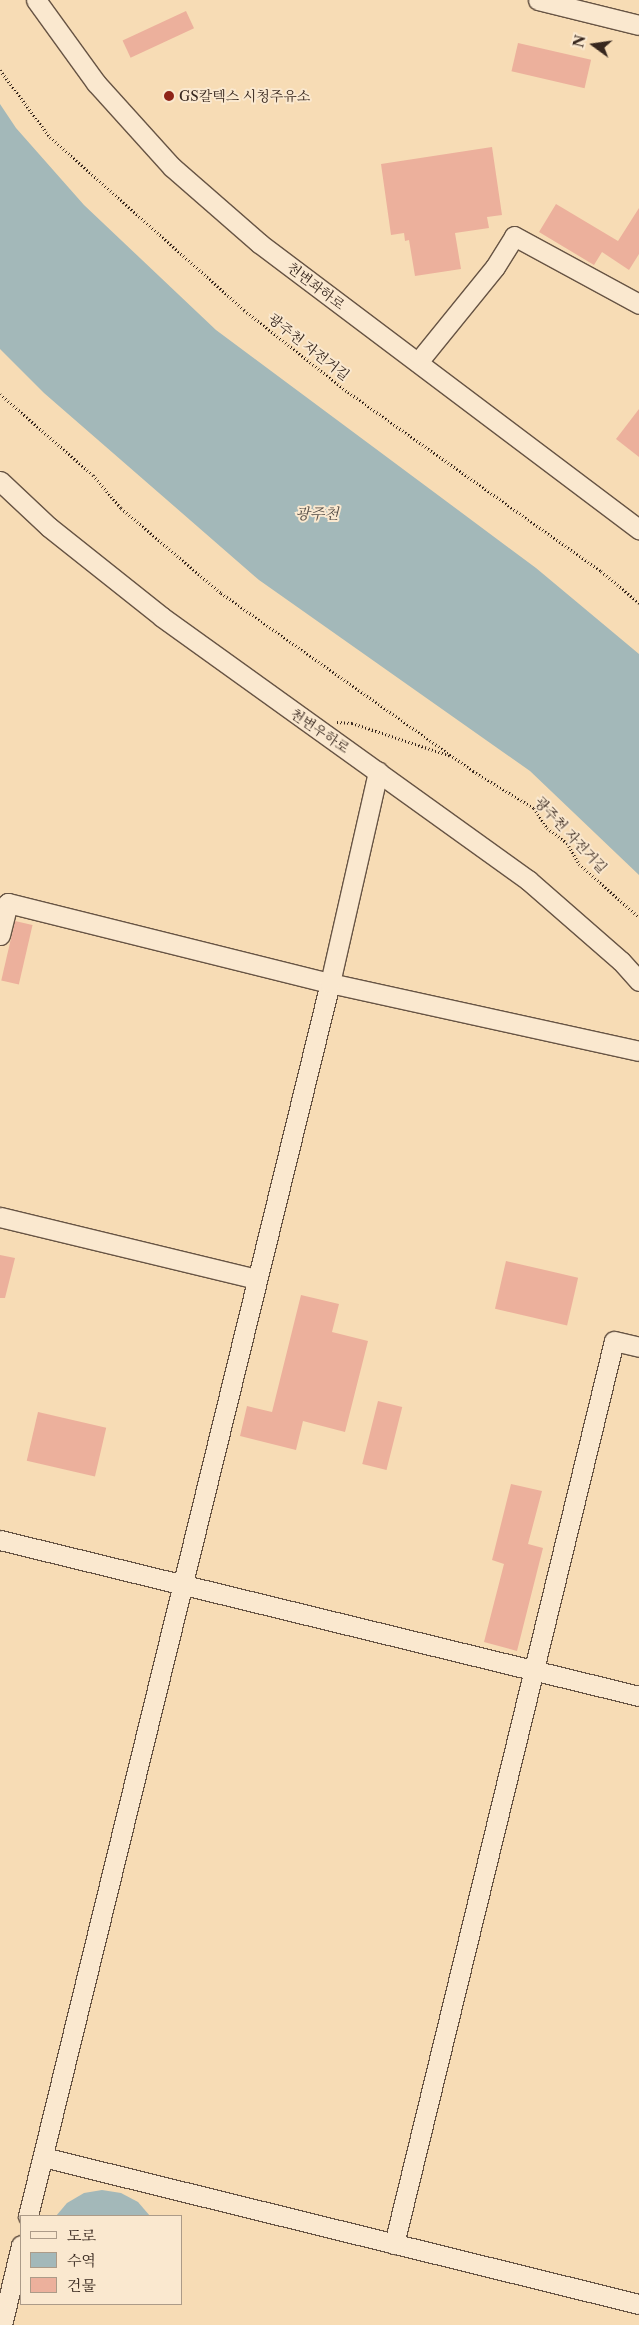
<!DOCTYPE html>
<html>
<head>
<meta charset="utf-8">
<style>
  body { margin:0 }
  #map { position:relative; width:639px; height:2325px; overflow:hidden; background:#f7dcb5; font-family:"Libre Caslon Text","Noto Serif KR",serif }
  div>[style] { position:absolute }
  .water>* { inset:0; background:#a3b8b9 }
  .building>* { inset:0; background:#ecb09c; transform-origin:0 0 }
  .path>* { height:3px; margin-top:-1.5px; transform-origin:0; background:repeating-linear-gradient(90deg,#37271e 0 1px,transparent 0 3.5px) }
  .roads { filter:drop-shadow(1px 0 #675444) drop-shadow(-1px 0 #675444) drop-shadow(0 1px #675444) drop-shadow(0 -1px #675444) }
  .minor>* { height:19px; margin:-9.5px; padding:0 9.5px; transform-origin:9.5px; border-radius:9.5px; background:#fae8cf }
  .dots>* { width:14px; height:14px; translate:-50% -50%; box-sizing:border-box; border:2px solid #fae8cf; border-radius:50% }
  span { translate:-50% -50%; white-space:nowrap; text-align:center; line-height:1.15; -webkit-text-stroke:4px #fae8cf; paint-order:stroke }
  .poi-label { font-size:14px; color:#37271e }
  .left { translate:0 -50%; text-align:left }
  .street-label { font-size:14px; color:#37271e }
  .water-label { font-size:15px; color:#524b45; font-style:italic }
  .legend { position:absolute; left:20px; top:2215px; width:162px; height:90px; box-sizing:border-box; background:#fae8cf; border:1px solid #ac9b88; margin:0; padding:6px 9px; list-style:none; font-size:15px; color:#37271e }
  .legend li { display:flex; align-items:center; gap:10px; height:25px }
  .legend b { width:25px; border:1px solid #ac9b88 }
  .north { position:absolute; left:569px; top:20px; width:50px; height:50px; -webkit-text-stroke:4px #fae8cf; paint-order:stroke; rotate:284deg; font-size:14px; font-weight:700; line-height:20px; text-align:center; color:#37271e }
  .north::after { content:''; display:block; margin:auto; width:18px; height:22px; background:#37271e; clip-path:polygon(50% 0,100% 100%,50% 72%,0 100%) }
</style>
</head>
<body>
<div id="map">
  <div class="water">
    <div style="clip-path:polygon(0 104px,16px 128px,84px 205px,216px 330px,536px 568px,639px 654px,639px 875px,530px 771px,259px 580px,44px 393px,0 349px)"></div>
    <div style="clip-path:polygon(102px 2190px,121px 2193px,138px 2202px,150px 2216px,56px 2216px,67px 2203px,84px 2193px)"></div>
  </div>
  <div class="building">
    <div style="left:186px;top:11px;width:19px;height:70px;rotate:65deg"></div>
    <div style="left:518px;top:43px;width:75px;height:29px;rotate:13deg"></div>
    <div style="clip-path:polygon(492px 147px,502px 215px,487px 217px,489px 228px,455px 233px,461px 269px,415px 276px,409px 240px,405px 241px,404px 233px,391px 235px,381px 164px)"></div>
    <div style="clip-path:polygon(556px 204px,618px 241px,639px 208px,639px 254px,629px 270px,602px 252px,594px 265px,539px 232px)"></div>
    <div style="clip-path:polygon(639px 409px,639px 457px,616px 439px)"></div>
    <div style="left:15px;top:921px;width:18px;height:61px;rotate:13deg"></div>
    <div style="clip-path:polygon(0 1255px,15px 1258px,5px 1298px,0 1298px)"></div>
    <div style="left:506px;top:1261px;width:74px;height:49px;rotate:13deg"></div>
    <div style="clip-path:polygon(301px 1295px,339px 1304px,332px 1332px,368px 1341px,345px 1432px,303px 1421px,296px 1450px,240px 1436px,247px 1406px,272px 1412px)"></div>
    <div style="left:378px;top:1401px;width:25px;height:65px;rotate:14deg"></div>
    <div style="left:38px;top:1412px;width:70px;height:50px;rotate:13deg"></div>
    <div style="clip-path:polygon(511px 1484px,542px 1491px,528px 1544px,543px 1548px,517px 1651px,484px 1642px,504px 1564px,492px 1560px)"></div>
  </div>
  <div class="path">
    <div style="left:0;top:70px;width:84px;rotate:53.3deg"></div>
    <div style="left:50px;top:137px;width:260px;rotate:41.7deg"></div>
    <div style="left:244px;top:310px;width:132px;rotate:38.3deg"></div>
    <div style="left:348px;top:392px;width:310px;rotate:35.3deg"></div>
    <div style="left:601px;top:571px;width:50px;rotate:40.1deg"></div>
    <div style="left:0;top:394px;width:123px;rotate:41.1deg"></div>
    <div style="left:93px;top:475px;width:43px;rotate:49.7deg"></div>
    <div style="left:121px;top:508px;width:131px;rotate:40.4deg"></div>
    <div style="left:221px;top:593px;width:309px;rotate:35.2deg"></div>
    <div style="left:473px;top:771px;width:71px;rotate:31.2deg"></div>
    <div style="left:534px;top:808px;width:24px;rotate:57deg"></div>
    <div style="left:547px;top:828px;width:25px;rotate:37deg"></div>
    <div style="left:567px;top:843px;width:24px;rotate:60deg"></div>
    <div style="left:579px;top:864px;width:80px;rotate:41.5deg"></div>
    <div style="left:337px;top:722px;width:15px;rotate:4deg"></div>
    <div style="left:352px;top:723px;width:104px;rotate:18.4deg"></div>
  </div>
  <div class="roads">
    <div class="minor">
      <div style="left:36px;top:0;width:102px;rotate:54.1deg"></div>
      <div style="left:96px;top:83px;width:113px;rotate:47.9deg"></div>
      <div style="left:172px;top:167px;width:116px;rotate:41.1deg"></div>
      <div style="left:259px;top:243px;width:476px;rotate:37deg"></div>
      <div style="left:538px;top:0;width:104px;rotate:13.9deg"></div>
      <div style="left:418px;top:362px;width:122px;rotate:-51deg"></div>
      <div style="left:495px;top:267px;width:36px;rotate:-58deg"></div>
      <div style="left:514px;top:236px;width:142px;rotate:28.5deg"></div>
      <div style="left:0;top:481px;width:67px;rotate:43.2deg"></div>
      <div style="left:49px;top:527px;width:144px;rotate:38.5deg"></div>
      <div style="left:162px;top:617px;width:451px;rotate:35.7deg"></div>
      <div style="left:528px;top:880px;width:123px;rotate:41.1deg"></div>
      <div style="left:621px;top:961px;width:27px;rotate:48deg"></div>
      <div style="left:0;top:935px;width:33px;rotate:-76deg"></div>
      <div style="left:8px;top:903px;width:332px;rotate:14deg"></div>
      <div style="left:330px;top:983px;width:316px;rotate:12.4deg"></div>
      <div style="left:0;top:1217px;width:264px;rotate:13.6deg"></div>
      <div style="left:0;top:1540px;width:658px;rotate:13.72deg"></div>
      <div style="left:43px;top:2157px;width:614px;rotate:13.86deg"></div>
      <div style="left:28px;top:2216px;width:1269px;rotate:-76.24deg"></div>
      <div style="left:330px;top:983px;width:217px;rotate:-77.2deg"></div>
      <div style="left:394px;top:2244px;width:929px;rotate:-76.31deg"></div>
      <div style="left:614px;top:1341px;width:26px;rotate:13deg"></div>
      <div style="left:2px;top:2325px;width:82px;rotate:-76.6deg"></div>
    </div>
  </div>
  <div class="dots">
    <div style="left:169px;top:96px;background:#8f2418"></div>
  </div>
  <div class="poi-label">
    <span class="left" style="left:179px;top:96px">GS칼텍스 시청주유소</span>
  </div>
  <div class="street-label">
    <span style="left:316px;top:286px;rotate:37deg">천변좌하로</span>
    <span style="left:309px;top:347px;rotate:38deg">광주천 자전거길</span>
    <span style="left:320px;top:731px;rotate:34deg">천변우하로</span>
    <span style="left:571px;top:835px;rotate:47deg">광주천 자전거길</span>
  </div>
  <div class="water-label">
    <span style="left:317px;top:514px">광주천</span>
  </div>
  <ul class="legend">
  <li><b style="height:6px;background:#fae8cf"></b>도로</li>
  <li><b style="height:14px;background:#a3b8b9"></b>수역</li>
  <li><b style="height:14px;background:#ecb09c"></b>건물</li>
  </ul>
  <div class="north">N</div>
</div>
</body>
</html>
